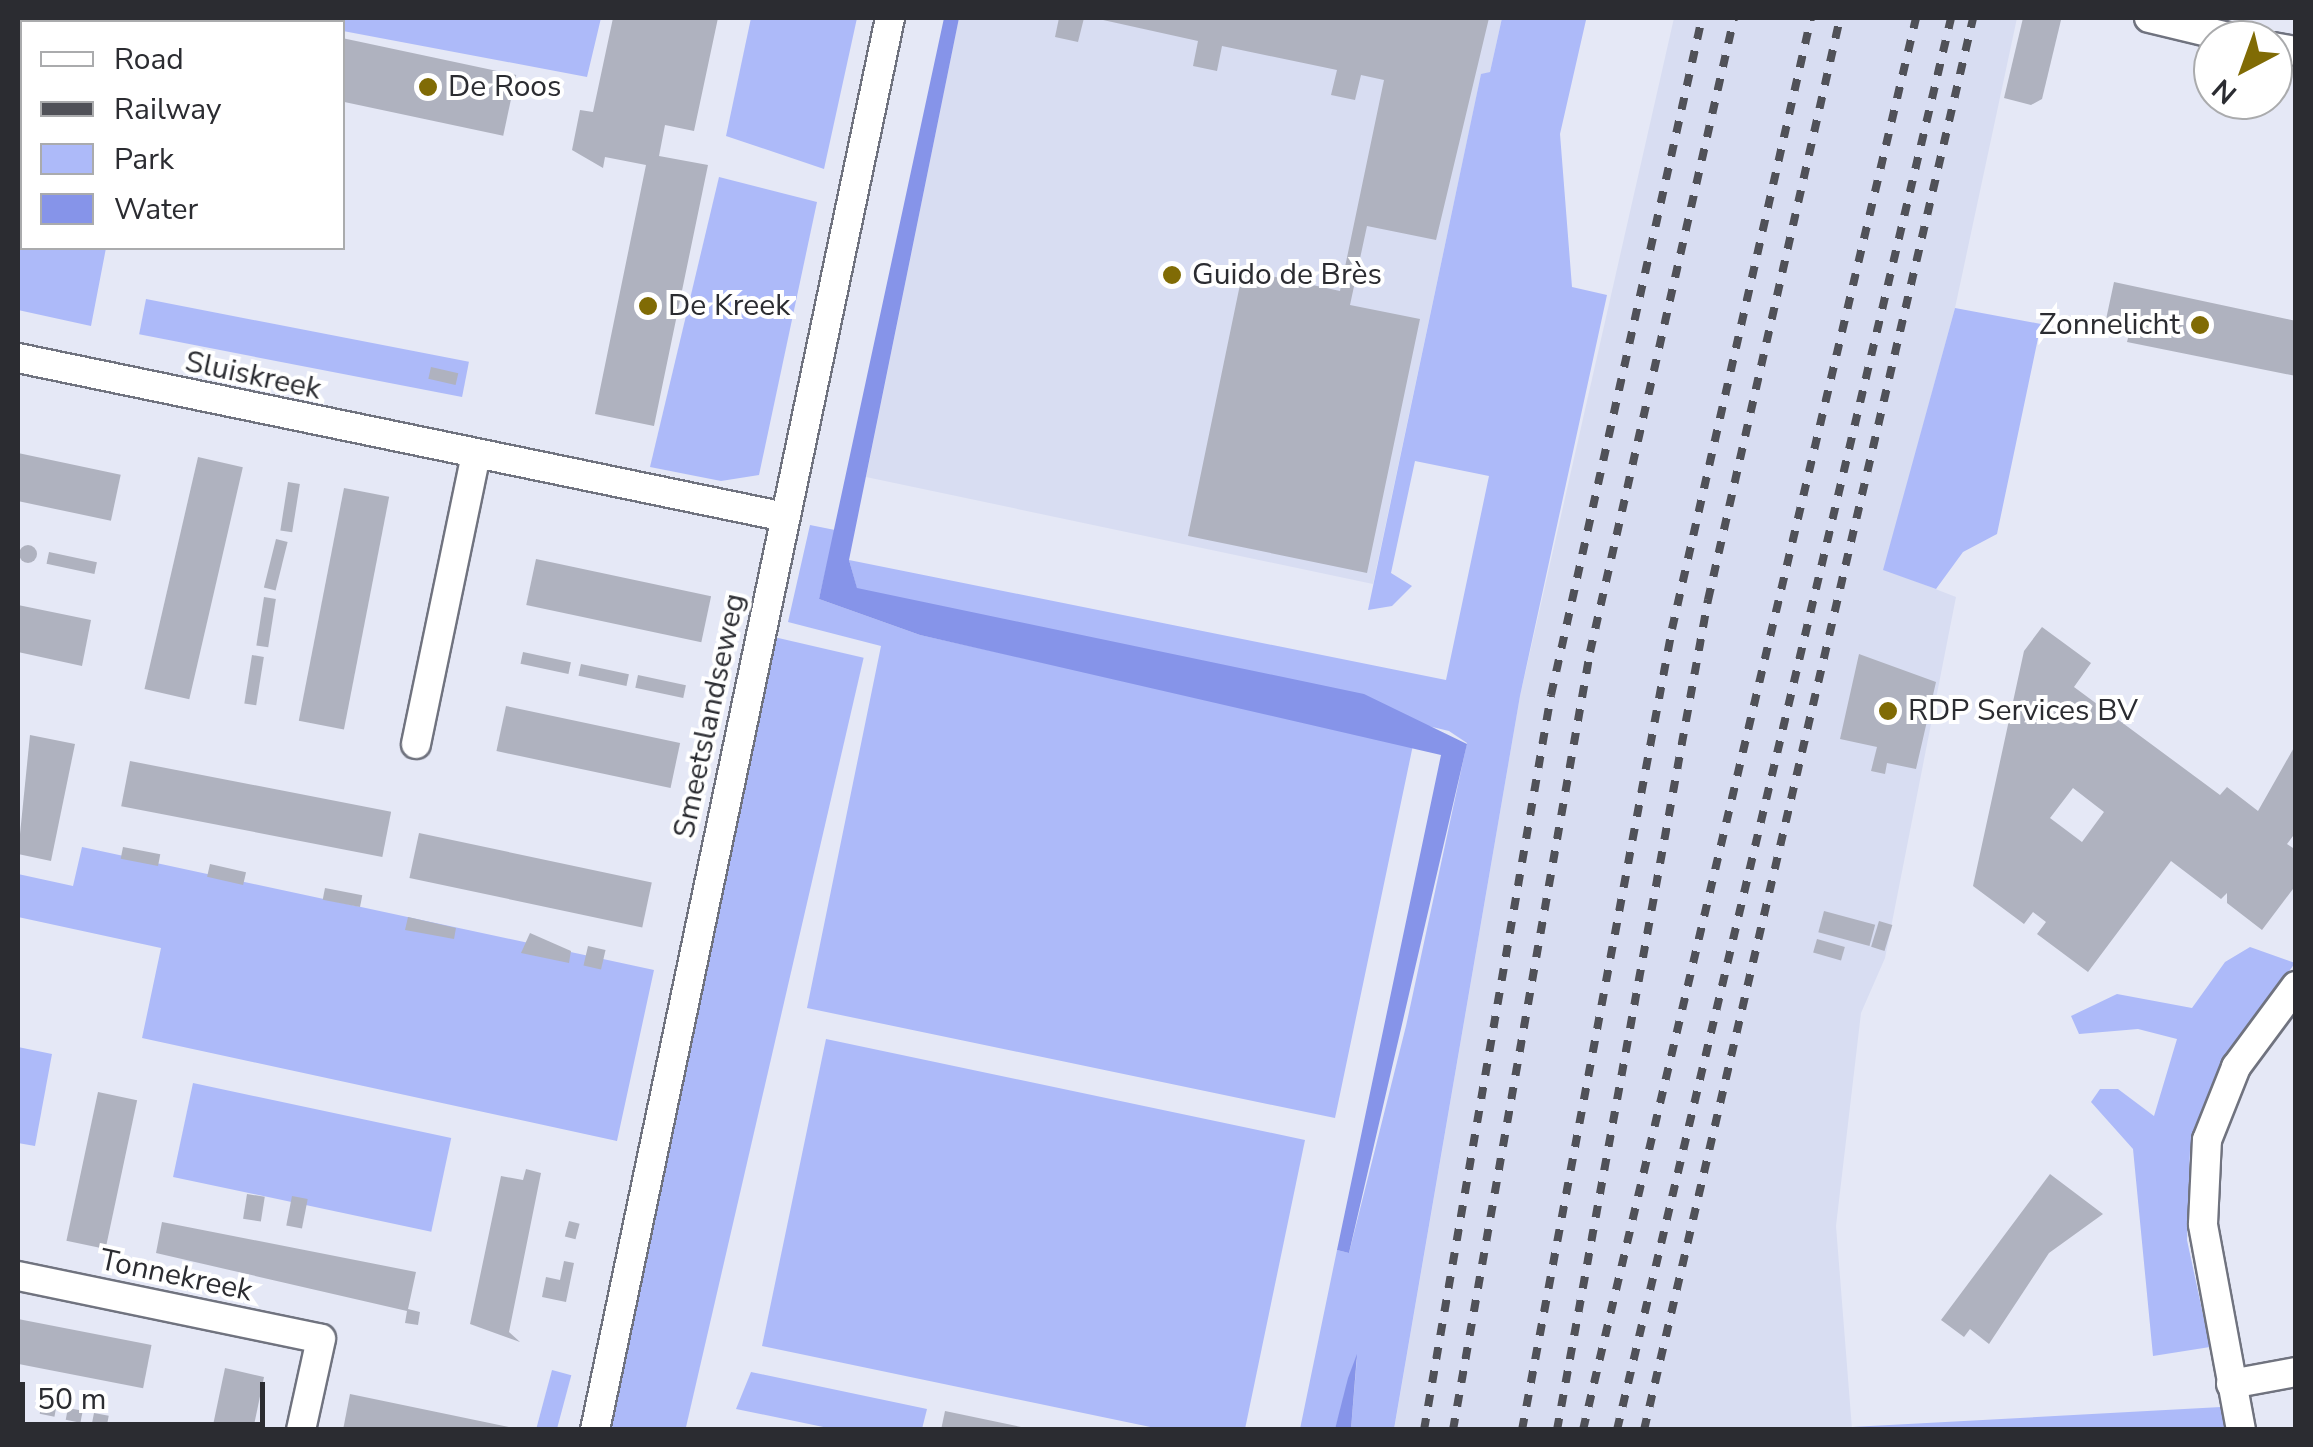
<!DOCTYPE html>
<html>
<head>
<meta charset="utf-8">
<style>
  body { margin:0 }
  #map { position:relative; width:2313px; height:1447px; overflow:hidden; background:#e5e8f6; font-family:"Nunito Sans",sans-serif }
  div>[style] { position:absolute }
  .built>* { inset:0; background:#d8ddf2 }
  .green>* { inset:0; background:#adbaf9; transform-origin:0 0 }
  .water>* { inset:0; background:#8694e9 }
  .building>* { inset:0; background:#afb2bf; transform-origin:0 0 }
  .round { border-radius:50% }
  .roads { filter:drop-shadow(2px 0 #70737f) drop-shadow(-2px 0 #70737f) drop-shadow(0 2px #70737f) drop-shadow(0 -2px #70737f) }
  .street>* { height:28px; margin:-14px; padding:0 14px; transform-origin:14px; border-radius:14px; background:#fff }
  .rail>* { height:8px; margin-top:-4px; transform-origin:0; background:repeating-linear-gradient(90deg,#505158 0 12px,transparent 0 24px) }
  .dots>* { width:28px; height:28px; translate:-50% -50%; box-sizing:border-box; border:5px solid #fff; border-radius:50% }
  span { translate:-50% -50%; white-space:nowrap; text-align:center; line-height:1.15; -webkit-text-stroke:8px #fff; paint-order:stroke }
  .poi-label { font-size:30px; color:#2b2c31 }
  .left { translate:0 -50%; text-align:left }
  .right { translate:-100% -50%; text-align:right }
  .street-label { font-size:30px; color:#2b2c31 }
  .frame { position:absolute; inset:0; border:20px solid #2b2c31; pointer-events:none }
  .legend { position:absolute; left:20px; top:20px; width:325px; height:230px; box-sizing:border-box; background:#fff; border:2px solid #aaabad; margin:0; padding:12px 18px; list-style:none; font-size:30px; color:#2b2c31 }
  .legend li { display:flex; align-items:center; gap:20px; height:50px }
  .legend b { width:50px; border:2px solid #aaabad }
  .north { position:absolute; left:2193px; top:20px; width:100px; height:100px; box-sizing:border-box; background:#fff; border:2px solid #aaabad; border-radius:50%; rotate:221deg; font-size:28px; font-weight:700; line-height:40px; text-align:center; color:#2b2c31 }
  .north::after { content:''; display:block; margin:auto; width:35px; height:45px; background:#806b05; clip-path:polygon(50% 0,100% 100%,50% 72%,0 100%) }
  .scale { position:absolute; left:20px; top:1382px; width:245px; height:45px; box-sizing:border-box; border:5px solid #2b2c31; border-top:0; padding-left:12px; font-size:30px; line-height:35px; white-space:nowrap; color:#2b2c31; -webkit-text-stroke:8px #fff; paint-order:stroke }
</style>
</head>
<body>
<div id="map">
  <div class="built">
    <div style="clip-path:polygon(959px 18px,1502px 18px,1490px 72px,1481px 75px,1373px 584px,866px 477px)"></div>
    <div style="clip-path:polygon(1674px 18px,2017px 18px,1955px 308px,1884px 569px,1956px 597px,1885px 958px,1861px 1013px,1836px 1226px,1852px 1429px,1394px 1430px,1520px 696px)"></div>
  </div>
  <div class="green">
    <div style="clip-path:polygon(265px 18px,601px 18px,587px 77px,343px 31px,342px 22px)"></div>
    <div style="clip-path:polygon(751px 18px,857px 18px,824px 169px,726px 136px)"></div>
    <div style="clip-path:polygon(1502px 18px,1586px 20px,1560px 134px,1572px 287px,1607px 295px,1520px 696px,1394px 1429px,1351px 1429px,1357px 1357px,1335px 1429px,1300px 1429px,1337px 1250px,1349px 1253px,1406px 1026px,1467px 743px,1449px 731px,857px 589px,849px 560px,1446px 680px,1489px 476px,1415px 461px,1391px 573px,1412px 586px,1392px 606px,1368px 610px,1481px 74px,1490px 72px)"></div>
    <div style="clip-path:polygon(22px 101px,22px 248px,106px 248px,91px 326px,18px 310px)"></div>
    <div style="clip-path:polygon(719px 177px,817px 202px,759px 475px,721px 481px,650px 467px)"></div>
    <div style="left:146px;top:299px;width:329px;height:36px;rotate:11deg"></div>
    <div style="clip-path:polygon(1955px 308px,2041px 324px,1997px 534px,1963px 552px,1936px 589px,1883px 570px)"></div>
    <div style="clip-path:polygon(810px 525px,835px 530px,819px 599px,920px 635px,1413px 745px,1335px 1118px,807px 1008px,881px 646px,788px 622px)"></div>
    <div style="left:774px;top:637px;width:92px;height:810px;rotate:13deg"></div>
    <div style="clip-path:polygon(82px 847px,654px 970px,617px 1141px,142px 1038px,161px 948px,18px 917px,18px 874px,73px 886px)"></div>
    <div style="clip-path:polygon(2250px 947px,2295px 963px,2230px 1054px,2190px 1150px,2187px 1240px,2210px 1347px,2153px 1356px,2133px 1149px,2091px 1102px,2100px 1089px,2118px 1089px,2154px 1116px,2177px 1039px,2138px 1029px,2079px 1034px,2071px 1016px,2117px 994px,2192px 1008px,2225px 962px)"></div>
    <div style="clip-path:polygon(826px 1039px,1305px 1140px,1245px 1429px,1160px 1429px,762px 1346px)"></div>
    <div style="clip-path:polygon(18px 1047px,52px 1054px,35px 1146px,18px 1143px)"></div>
    <div style="left:193px;top:1083px;width:264px;height:96px;rotate:12deg"></div>
    <div style="left:552px;top:1370px;width:20px;height:60px;rotate:15deg"></div>
    <div style="clip-path:polygon(751px 1372px,927px 1409px,922px 1429px,833px 1429px,736px 1409px)"></div>
    <div style="clip-path:polygon(2221px 1407px,2226px 1429px,1852px 1429px,1852px 1427px)"></div>
  </div>
  <div class="water">
    <div style="clip-path:polygon(944px 18px,959px 18px,849px 560px,857px 588px,1364px 694px,1467px 744px,1349px 1253px,1337px 1250px,1441px 755px,920px 635px,819px 599px)"></div>
    <div style="clip-path:polygon(1357px 1354px,1351px 1429px,1335px 1429px,1348px 1378px)"></div>
  </div>
  <div class="building">
    <div style="clip-path:polygon(137px 18px,241px 18px,257px 21px,141px 22px)"></div>
    <div style="clip-path:polygon(613px 18px,718px 18px,694px 131px,665px 125px,659px 156px,708px 165px,654px 426px,595px 414px,646px 165px,605px 157px,603px 168px,572px 150px,580px 110px,593px 112px)"></div>
    <div style="clip-path:polygon(1059px 18px,1084px 18px,1078px 42px,1055px 37px)"></div>
    <div style="clip-path:polygon(1094px 18px,1489px 18px,1436px 240px,1367px 226px,1350px 305px,1420px 319px,1367px 573px,1188px 536px,1243px 270px,1340px 291px,1384px 80px,1361px 75px,1355px 100px,1331px 95px,1337px 70px,1222px 46px,1217px 71px,1193px 66px,1198px 41px)"></div>
    <div style="clip-path:polygon(2023px 18px,2061px 20px,2042px 99px,2031px 105px,2004px 98px)"></div>
    <div style="left:342px;top:38px;width:178px;height:62px;rotate:12deg"></div>
    <div style="clip-path:polygon(2114px 282px,2296px 321px,2296px 376px,2127px 342px,2129px 334px,2104px 329px)"></div>
    <div style="left:431px;top:367px;width:28px;height:12px;rotate:13deg"></div>
    <div style="left:18px;top:453px;width:105px;height:47px;rotate:12deg"></div>
    <div style="left:198px;top:457px;width:46px;height:238px;rotate:13deg"></div>
    <div style="left:288px;top:482px;width:12px;height:49px;rotate:9deg"></div>
    <div style="left:344px;top:488px;width:46px;height:237px;rotate:11deg"></div>
    <div style="left:276px;top:539px;width:12px;height:50px;rotate:14deg"></div>
    <div class="round" style="left:19px;top:545px;width:18px;height:18px"></div>
    <div style="left:49px;top:552px;width:49px;height:12px;rotate:12deg"></div>
    <div style="left:536px;top:559px;width:179px;height:47px;rotate:12deg"></div>
    <div style="left:264px;top:597px;width:12px;height:49px;rotate:9deg"></div>
    <div style="clip-path:polygon(18px 605px,91px 620px,82px 666px,18px 652px)"></div>
    <div style="clip-path:polygon(evenodd,2042px 627px,2091px 663px,2074px 687px,2220px 795px,2227px 787px,2258px 811px,2296px 744px,2296px 832px,2287px 844px,2296px 850px,2296px 885px,2262px 930px,2227px 903px,2227px 893px,2221px 899px,2171px 861px,2088px 972px,2037px 934px,2046px 922px,2033px 912px,2024px 924px,1973px 886px,2024px 651px,2042px 627px,2073px 788px,2104px 812px,2082px 842px,2050px 818px,2073px 788px)"></div>
    <div style="left:523px;top:652px;width:49px;height:12px;rotate:12deg"></div>
    <div style="clip-path:polygon(1859px 654px,1936px 682px,1916px 769px,1887px 763px,1885px 774px,1871px 771px,1877px 747px,1840px 739px)"></div>
    <div style="left:252px;top:655px;width:12px;height:49px;rotate:9deg"></div>
    <div style="left:581px;top:664px;width:49px;height:12px;rotate:12deg"></div>
    <div style="left:638px;top:675px;width:49px;height:13px;rotate:12deg"></div>
    <div style="left:506px;top:706px;width:178px;height:46px;rotate:12deg"></div>
    <div style="clip-path:polygon(30px 735px,75px 744px,51px 861px,18px 854px)"></div>
    <div style="left:130px;top:761px;width:266px;height:46px;rotate:11deg"></div>
    <div style="left:419px;top:833px;width:238px;height:46px;rotate:12deg"></div>
    <div style="left:123px;top:847px;width:38px;height:12px;rotate:11deg"></div>
    <div style="left:210px;top:864px;width:37px;height:13px;rotate:13deg"></div>
    <div style="left:325px;top:888px;width:38px;height:12px;rotate:11deg"></div>
    <div style="left:1824px;top:911px;width:53px;height:22px;rotate:15deg"></div>
    <div style="clip-path:polygon(408px 917px,456px 928px,454px 939px,405px 930px)"></div>
    <div style="left:1879px;top:921px;width:14px;height:27px;rotate:17deg"></div>
    <div style="clip-path:polygon(530px 933px,571px 951px,569px 963px,521px 953px)"></div>
    <div style="left:1817px;top:939px;width:29px;height:14px;rotate:16deg"></div>
    <div style="left:588px;top:946px;width:18px;height:20px;rotate:13deg"></div>
    <div style="left:98px;top:1092px;width:40px;height:152px;rotate:12deg"></div>
    <div style="clip-path:polygon(526px 1169px,541px 1173px,509px 1332px,520px 1342px,470px 1324px,501px 1176px,523px 1180px)"></div>
    <div style="clip-path:polygon(2050px 1174px,2103px 1214px,2049px 1253px,1989px 1344px,1970px 1329px,1964px 1337px,1941px 1320px)"></div>
    <div style="left:247px;top:1194px;width:18px;height:25px;rotate:9deg"></div>
    <div style="left:292px;top:1196px;width:16px;height:30px;rotate:11deg"></div>
    <div style="left:569px;top:1221px;width:11px;height:16px;rotate:15deg"></div>
    <div style="clip-path:polygon(162px 1222px,416px 1272px,408px 1309px,420px 1312px,418px 1325px,405px 1323px,407px 1311px,156px 1253px)"></div>
    <div style="clip-path:polygon(564px 1261px,574px 1263px,566px 1302px,542px 1297px,546px 1277px,560px 1280px)"></div>
    <div style="left:18px;top:1319px;width:136px;height:44px;rotate:11deg"></div>
    <div style="clip-path:polygon(225px 1368px,264px 1377px,253px 1430px,212px 1430px)"></div>
    <div style="clip-path:polygon(350px 1394px,513px 1428px,513px 1430px,343px 1430px)"></div>
    <div style="left:42px;top:1402px;width:15px;height:12px;rotate:11deg"></div>
    <div style="left:68px;top:1408px;width:15px;height:12px;rotate:11deg"></div>
    <div style="clip-path:polygon(945px 1411px,1026px 1428px,1026px 1430px,941px 1430px)"></div>
    <div style="left:94px;top:1413px;width:15px;height:12px;rotate:11deg"></div>
  </div>
  <div class="roads">
    <div class="street">
      <div style="left:2149px;top:18px;width:95px;rotate:13.4deg"></div>
      <div style="left:2273px;top:47px;width:23px;rotate:10deg"></div>
      <div style="left:18px;top:358px;width:783px;rotate:11.71deg"></div>
      <div style="left:416px;top:744px;width:295px;rotate:-78.3deg"></div>
      <div style="left:18px;top:1276px;width:309px;rotate:11.7deg"></div>
      <div style="left:321px;top:1339px;width:93px;rotate:102.4deg"></div>
      <div style="left:2231px;top:1384px;width:66px;rotate:-10.5deg"></div>
      <div style="left:595px;top:1430px;width:1442px;rotate:-78.2deg"></div>
      <div style="left:2241px;top:1430px;width:209px;rotate:-100.5deg"></div>
      <div style="left:2203px;top:1224px;width:84px;rotate:-87.3deg"></div>
      <div style="left:2207px;top:1140px;width:79px;rotate:-68.3deg"></div>
      <div style="left:2236px;top:1067px;width:101px;rotate:-53.5deg"></div>
    </div>
  </div>
  <div class="rail">
    <div style="left:1424px;top:1430px;width:746px;rotate:-80.2deg"></div>
    <div style="left:1551px;top:695px;width:694px;rotate:-77.43deg"></div>
    <div style="left:1453px;top:1430px;width:790px;rotate:-80.01deg"></div>
    <div style="left:1590px;top:652px;width:650px;rotate:-77.2deg"></div>
    <div style="left:1522px;top:1430px;width:815px;rotate:-79.39deg"></div>
    <div style="left:1672px;top:629px;width:627px;rotate:-77.18deg"></div>
    <div style="left:1557px;top:1430px;width:844px;rotate:-79.69deg"></div>
    <div style="left:1708px;top:600px;width:597px;rotate:-77.22deg"></div>
    <div style="left:1583px;top:1430px;width:1451px;rotate:-76.73deg"></div>
    <div style="left:1617px;top:1430px;width:1451px;rotate:-76.69deg"></div>
    <div style="left:1644px;top:1430px;width:1450px;rotate:-76.88deg"></div>
  </div>
  <div class="dots">
    <div style="left:428px;top:87px;background:#806b05"></div>
    <div style="left:1172px;top:275px;background:#806b05"></div>
    <div style="left:648px;top:306px;background:#806b05"></div>
    <div style="left:2200px;top:325px;background:#806b05"></div>
    <div style="left:1888px;top:711px;background:#806b05"></div>
  </div>
  <div class="poi-label">
    <span class="left" style="left:448px;top:87px">De Roos</span>
    <span class="left" style="left:1192px;top:275px">Guido de Brès</span>
    <span class="left" style="left:668px;top:306px">De Kreek</span>
    <span class="right" style="left:2180px;top:325px">Zonnelicht</span>
    <span class="left" style="left:1908px;top:711px">RDP Services BV</span>
  </div>
  <div class="street-label">
    <span style="left:253px;top:376px;rotate:12deg">Sluiskreek</span>
    <span style="left:710px;top:716px;rotate:-78deg">Smeetslandseweg</span>
    <span style="left:176px;top:1276px;rotate:12deg">Tonnekreek</span>
  </div>
  <div class="frame"></div>
  <ul class="legend">
  <li><b style="height:12px;background:#fff"></b>Road</li>
  <li><b style="height:12px;background:#505158"></b>Railway</li>
  <li><b style="height:28px;background:#adbaf9"></b>Park</li>
  <li><b style="height:28px;background:#8694e9"></b>Water</li>
  </ul>
  <div class="north">N</div>
  <div class="scale">50 m</div>
</div>
</body>
</html>
